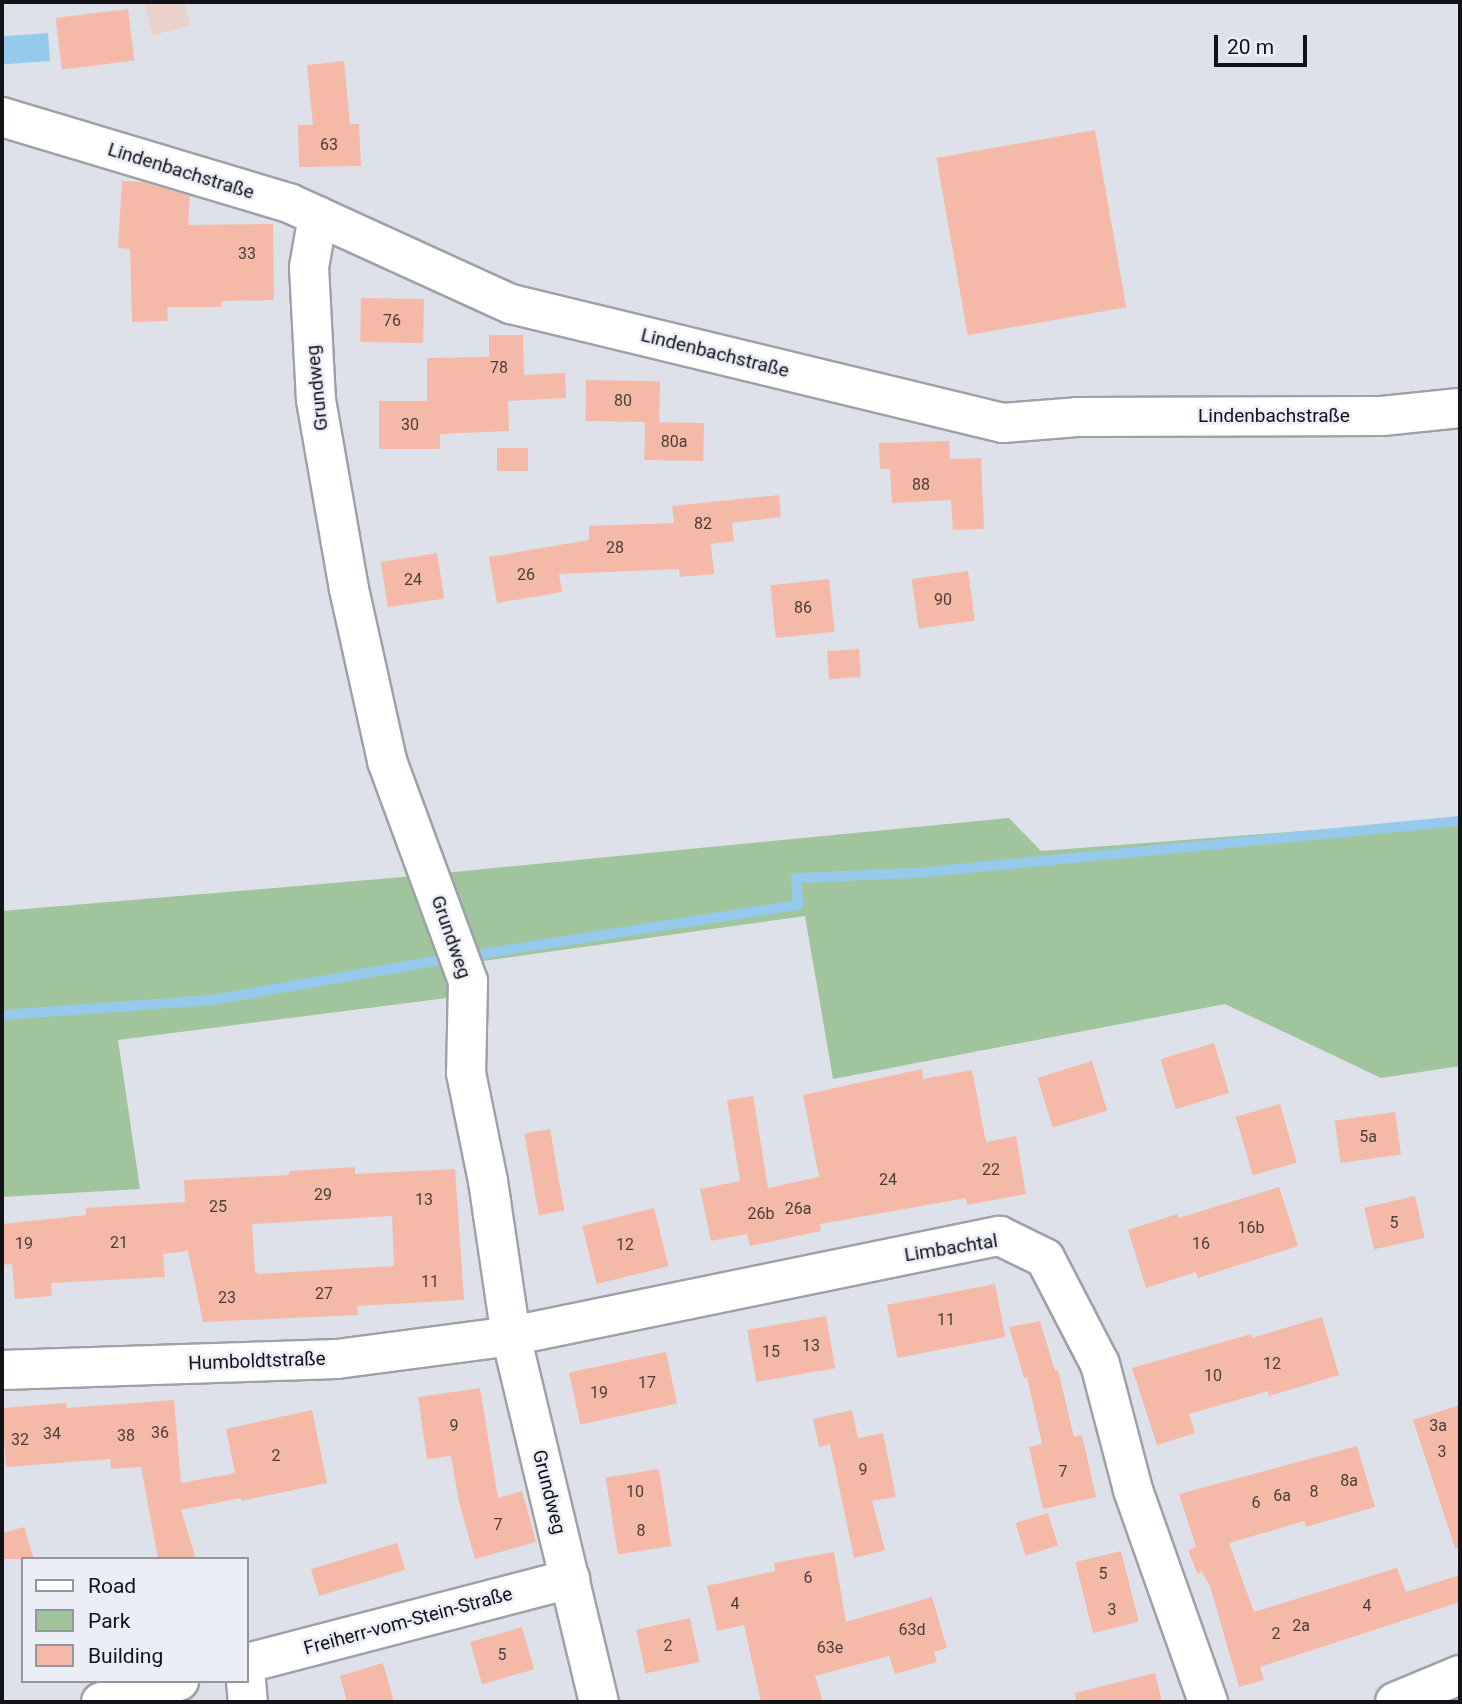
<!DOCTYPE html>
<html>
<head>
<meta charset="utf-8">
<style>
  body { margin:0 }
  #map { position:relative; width:1462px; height:1704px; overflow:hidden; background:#dee1e9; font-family:Roboto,sans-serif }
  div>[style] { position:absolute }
  .industrial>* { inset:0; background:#ead2c8 }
  .green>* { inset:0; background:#a0c49c }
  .water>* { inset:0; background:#95caec; transform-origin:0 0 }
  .stream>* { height:10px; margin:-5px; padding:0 5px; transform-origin:5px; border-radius:5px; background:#95caec }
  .building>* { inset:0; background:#f5baa7; transform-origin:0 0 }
  .roads { filter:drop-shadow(2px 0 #9ea1a9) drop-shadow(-2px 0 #9ea1a9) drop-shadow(0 2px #9ea1a9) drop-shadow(0 -2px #9ea1a9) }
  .minor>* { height:38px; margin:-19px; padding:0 19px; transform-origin:19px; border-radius:19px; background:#fff }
  .major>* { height:38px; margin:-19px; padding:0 19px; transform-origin:19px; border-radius:19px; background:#fff }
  span { translate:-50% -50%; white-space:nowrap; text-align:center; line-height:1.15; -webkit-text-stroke:5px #ebeef7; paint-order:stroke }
  .number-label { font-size:16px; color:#4b3d3a }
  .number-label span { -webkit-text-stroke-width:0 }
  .street-label { font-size:19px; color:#121316 }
  .frame { position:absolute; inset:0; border:4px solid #121316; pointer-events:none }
  .legend { position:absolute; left:21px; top:1557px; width:228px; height:126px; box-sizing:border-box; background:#ebeef7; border:2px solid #94969d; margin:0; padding:9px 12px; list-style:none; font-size:21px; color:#121316 }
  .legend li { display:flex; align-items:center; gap:14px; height:35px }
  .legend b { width:35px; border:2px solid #94969d }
  .scale { position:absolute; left:1214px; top:35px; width:93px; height:32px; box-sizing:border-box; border:4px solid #121316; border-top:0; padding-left:9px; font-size:21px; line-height:24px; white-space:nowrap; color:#121316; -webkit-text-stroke:5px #ebeef7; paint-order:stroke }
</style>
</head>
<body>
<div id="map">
  <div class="industrial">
    <div style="clip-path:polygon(144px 2px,184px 2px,190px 25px,153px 36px)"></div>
  </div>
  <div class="green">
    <div style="clip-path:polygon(1009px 818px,1041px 851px,1460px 819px,1460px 1066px,1381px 1078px,1225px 1004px,833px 1079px,805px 916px,476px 962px,478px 994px,118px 1040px,140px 1189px,2px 1197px,2px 911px,403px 877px)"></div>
  </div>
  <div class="water">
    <div style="left:48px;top:33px;width:28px;height:46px;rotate:86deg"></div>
  </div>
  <div class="stream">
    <div style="left:468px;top:956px;width:334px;rotate:-8.8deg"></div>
    <div style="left:798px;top:905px;width:27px;rotate:-94deg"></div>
    <div style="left:796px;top:878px;width:120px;rotate:-2.4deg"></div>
    <div style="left:916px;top:873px;width:546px;rotate:-5.46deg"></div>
    <div style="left:2px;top:1015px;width:211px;rotate:-4.1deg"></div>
    <div style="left:212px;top:1000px;width:240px;rotate:-9.9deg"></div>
  </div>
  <div class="building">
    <div style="left:128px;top:9px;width:52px;height:73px;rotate:83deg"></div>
    <div style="clip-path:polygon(344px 61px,350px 124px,359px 124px,361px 166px,299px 167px,298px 125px,313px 125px,307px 65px)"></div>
    <div style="left:1095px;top:130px;width:180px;height:161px;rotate:80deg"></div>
    <div style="clip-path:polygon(122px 181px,143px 182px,190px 196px,188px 225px,273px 224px,274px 300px,221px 301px,221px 307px,167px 307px,168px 321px,132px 322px,130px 249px,118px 248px)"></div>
    <div style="left:361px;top:298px;width:63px;height:44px;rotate:1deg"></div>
    <div style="clip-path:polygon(489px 335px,523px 335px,524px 375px,565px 373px,566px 398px,508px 401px,509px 431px,440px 434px,440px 449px,379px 449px,379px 401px,427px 401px,427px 358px,489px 357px)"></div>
    <div style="left:586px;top:380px;width:74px;height:41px;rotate:1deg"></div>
    <div style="left:645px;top:422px;width:59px;height:38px;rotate:1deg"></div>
    <div style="clip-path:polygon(949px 441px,950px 459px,981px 458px,984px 529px,953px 530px,951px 500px,892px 503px,890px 469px,880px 469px,879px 443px)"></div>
    <div style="left:497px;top:448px;width:31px;height:23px"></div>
    <div style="clip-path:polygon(779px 495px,781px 517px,732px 523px,734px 541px,711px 544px,714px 574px,680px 577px,679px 569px,559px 574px,562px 592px,497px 603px,489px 557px,589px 540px,589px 526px,674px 523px,672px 506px)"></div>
    <div style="left:437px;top:553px;width:46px;height:57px;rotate:81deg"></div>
    <div style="left:968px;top:571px;width:50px;height:57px;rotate:82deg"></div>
    <div style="left:829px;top:579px;width:53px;height:59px;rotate:84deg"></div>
    <div style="left:859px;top:649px;width:28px;height:32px;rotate:86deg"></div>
    <div style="left:1214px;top:1043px;width:52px;height:56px;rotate:73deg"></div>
    <div style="left:1092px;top:1061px;width:52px;height:57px;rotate:73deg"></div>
    <div style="clip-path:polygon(922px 1069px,923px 1079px,972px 1070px,986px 1142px,1016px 1136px,1026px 1194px,967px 1205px,966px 1198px,820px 1224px,821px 1231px,750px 1246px,747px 1234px,711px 1241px,700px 1189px,740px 1181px,727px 1100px,753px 1096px,768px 1188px,819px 1177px,803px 1095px)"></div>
    <div style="left:1280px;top:1104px;width:61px;height:46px;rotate:74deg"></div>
    <div style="left:1395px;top:1112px;width:43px;height:61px;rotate:82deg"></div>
    <div style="left:550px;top:1129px;width:83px;height:26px;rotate:80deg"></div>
    <div style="clip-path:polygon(evenodd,355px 1167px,355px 1174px,455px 1169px,464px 1300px,357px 1306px,358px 1315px,203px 1322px,188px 1251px,163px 1254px,165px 1277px,51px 1283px,52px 1296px,15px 1299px,12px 1264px,2px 1265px,2px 1224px,86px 1215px,86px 1208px,185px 1202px,184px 1180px,289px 1175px,289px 1171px,355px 1167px,392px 1216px,394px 1266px,259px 1274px,255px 1272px,252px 1224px,392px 1216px)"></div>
    <div style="clip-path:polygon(1279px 1187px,1298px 1246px,1198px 1278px,1196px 1272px,1146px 1288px,1128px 1230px,1177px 1214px,1179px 1218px)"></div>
    <div style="left:1415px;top:1196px;width:43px;height:52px;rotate:77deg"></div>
    <div style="left:654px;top:1208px;width:60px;height:74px;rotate:76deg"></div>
    <div style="left:995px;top:1284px;width:54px;height:110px;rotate:79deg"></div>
    <div style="left:826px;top:1316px;width:53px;height:80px;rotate:80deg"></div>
    <div style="clip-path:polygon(1322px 1317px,1339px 1375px,1269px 1396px,1268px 1391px,1189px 1414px,1195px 1433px,1157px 1445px,1132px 1368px,1251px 1334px,1252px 1338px)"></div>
    <div style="clip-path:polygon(1040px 1321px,1055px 1371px,1058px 1370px,1074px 1437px,1082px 1435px,1096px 1497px,1043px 1509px,1029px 1447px,1042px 1444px,1027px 1377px,1024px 1378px,1009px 1327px)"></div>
    <div style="left:666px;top:1352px;width:53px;height:99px;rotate:78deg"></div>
    <div style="clip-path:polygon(480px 1388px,498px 1498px,522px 1491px,536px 1542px,475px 1559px,459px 1502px,451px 1456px,427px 1459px,418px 1397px)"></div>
    <div style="clip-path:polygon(174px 1400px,181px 1483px,235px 1473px,226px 1429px,312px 1410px,327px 1483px,241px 1501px,241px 1498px,181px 1510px,196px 1559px,158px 1559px,141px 1467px,111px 1469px,110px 1459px,6px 1467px,2px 1408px,66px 1403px,67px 1408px)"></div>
    <div style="clip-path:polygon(1460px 1405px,1460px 1547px,1455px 1548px,1413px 1420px)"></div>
    <div style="clip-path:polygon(852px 1410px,858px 1438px,883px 1433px,896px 1497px,872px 1501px,885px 1550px,854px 1558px,830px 1444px,819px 1447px,813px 1419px)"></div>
    <div style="clip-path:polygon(1357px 1446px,1375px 1507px,1306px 1527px,1304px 1521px,1229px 1543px,1254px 1612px,1397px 1568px,1406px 1592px,1460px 1575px,1460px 1602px,1260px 1667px,1264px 1680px,1239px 1687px,1210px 1586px,1202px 1572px,1197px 1573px,1188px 1550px,1196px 1547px,1179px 1494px)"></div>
    <div style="left:659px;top:1469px;width:78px;height:54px;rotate:81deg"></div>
    <div style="left:1048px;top:1513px;width:34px;height:34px;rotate:73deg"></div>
    <div style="clip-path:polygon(24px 1527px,34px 1559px,2px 1559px,2px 1533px)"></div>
    <div style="left:397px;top:1543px;width:28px;height:90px;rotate:73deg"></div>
    <div style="left:1121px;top:1551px;width:73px;height:47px;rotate:76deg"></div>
    <div style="clip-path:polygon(834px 1552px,846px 1622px,932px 1597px,947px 1648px,934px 1652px,937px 1662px,895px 1674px,889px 1656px,815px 1676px,823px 1702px,761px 1702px,744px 1625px,717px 1631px,707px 1586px,775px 1571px,774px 1563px)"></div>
    <div style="left:690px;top:1618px;width:45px;height:55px;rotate:78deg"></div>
    <div style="left:522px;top:1627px;width:44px;height:54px;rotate:74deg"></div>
    <div style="clip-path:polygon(383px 1663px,394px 1702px,347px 1702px,340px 1676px)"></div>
    <div style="clip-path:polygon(1155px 1673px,1162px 1702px,1076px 1702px,1075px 1693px)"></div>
  </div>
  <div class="roads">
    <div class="minor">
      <div style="left:2px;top:117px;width:300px;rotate:16.7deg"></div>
      <div style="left:289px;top:203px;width:244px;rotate:24.5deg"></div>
      <div style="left:511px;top:304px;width:506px;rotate:13.6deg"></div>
      <div style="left:1003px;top:423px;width:74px;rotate:-4.6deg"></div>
      <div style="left:1077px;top:417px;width:305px;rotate:-0.2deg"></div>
      <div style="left:1382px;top:416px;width:78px;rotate:-5.9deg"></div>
      <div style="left:318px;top:216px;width:52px;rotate:100deg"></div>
      <div style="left:309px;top:267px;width:133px;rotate:87deg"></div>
      <div style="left:316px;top:400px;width:192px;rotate:80.1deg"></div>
      <div style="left:349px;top:589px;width:176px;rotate:77.5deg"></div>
      <div style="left:387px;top:761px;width:234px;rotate:69.8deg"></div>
      <div style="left:468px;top:981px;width:92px;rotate:91.2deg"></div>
      <div style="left:466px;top:1073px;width:110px;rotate:78.5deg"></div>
      <div style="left:488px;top:1181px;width:157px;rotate:81.6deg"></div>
      <div style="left:511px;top:1336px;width:376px;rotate:76.5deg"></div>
      <div style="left:2px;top:1370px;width:335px;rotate:-1.9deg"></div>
      <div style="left:337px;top:1359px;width:176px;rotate:-7.5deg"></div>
      <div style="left:511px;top:1336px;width:499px;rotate:-11.6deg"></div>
      <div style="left:1000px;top:1236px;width:50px;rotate:26.1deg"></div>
      <div style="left:1045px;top:1258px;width:119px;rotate:62.6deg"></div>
      <div style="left:1100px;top:1364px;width:130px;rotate:75.3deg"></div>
      <div style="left:1133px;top:1490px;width:225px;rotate:70.5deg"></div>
      <div style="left:247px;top:1663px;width:334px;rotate:-14.6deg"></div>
      <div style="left:246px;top:1681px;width:21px;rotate:85deg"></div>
      <div style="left:101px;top:1702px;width:81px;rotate:-15.1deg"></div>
    </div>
    <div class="major">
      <div style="left:1395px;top:1702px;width:70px;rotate:-22.6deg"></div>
    </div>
  </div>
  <div class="number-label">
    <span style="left:329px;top:145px">63</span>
    <span style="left:247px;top:254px">33</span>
    <span style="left:392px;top:321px">76</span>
    <span style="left:499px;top:368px">78</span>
    <span style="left:623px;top:401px">80</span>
    <span style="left:410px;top:425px">30</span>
    <span style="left:674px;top:442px">80a</span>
    <span style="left:921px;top:485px">88</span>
    <span style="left:703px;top:524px">82</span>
    <span style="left:615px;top:548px">28</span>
    <span style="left:526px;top:575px">26</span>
    <span style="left:413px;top:580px">24</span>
    <span style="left:943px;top:600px">90</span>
    <span style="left:803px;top:608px">86</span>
    <span style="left:1368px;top:1137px">5a</span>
    <span style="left:991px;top:1170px">22</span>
    <span style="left:888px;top:1180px">24</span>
    <span style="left:323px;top:1195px">29</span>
    <span style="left:424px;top:1200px">13</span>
    <span style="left:218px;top:1207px">25</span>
    <span style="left:798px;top:1209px">26a</span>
    <span style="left:761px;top:1214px">26b</span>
    <span style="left:1394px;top:1223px">5</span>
    <span style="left:1251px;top:1228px">16b</span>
    <span style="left:119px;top:1243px">21</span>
    <span style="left:24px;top:1244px">19</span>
    <span style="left:1201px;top:1244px">16</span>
    <span style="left:625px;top:1245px">12</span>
    <span style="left:430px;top:1282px">11</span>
    <span style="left:324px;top:1294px">27</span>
    <span style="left:227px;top:1298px">23</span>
    <span style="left:946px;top:1320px">11</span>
    <span style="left:811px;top:1346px">13</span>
    <span style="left:771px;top:1352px">15</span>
    <span style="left:1272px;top:1364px">12</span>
    <span style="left:1213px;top:1376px">10</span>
    <span style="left:647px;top:1383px">17</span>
    <span style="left:599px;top:1393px">19</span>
    <span style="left:454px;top:1426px">9</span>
    <span style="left:1438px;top:1426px">3a</span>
    <span style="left:160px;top:1433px">36</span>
    <span style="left:52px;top:1434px">34</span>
    <span style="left:126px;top:1436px">38</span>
    <span style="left:20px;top:1440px">32</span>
    <span style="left:1442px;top:1452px">3</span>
    <span style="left:276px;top:1456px">2</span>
    <span style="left:863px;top:1470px">9</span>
    <span style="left:1063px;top:1472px">7</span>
    <span style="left:1349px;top:1481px">8a</span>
    <span style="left:635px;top:1492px">10</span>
    <span style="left:1314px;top:1492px">8</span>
    <span style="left:1282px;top:1496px">6a</span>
    <span style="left:1256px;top:1503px">6</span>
    <span style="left:498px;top:1525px">7</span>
    <span style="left:641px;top:1531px">8</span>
    <span style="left:1103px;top:1574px">5</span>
    <span style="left:808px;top:1578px">6</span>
    <span style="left:735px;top:1604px">4</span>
    <span style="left:1367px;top:1606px">4</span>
    <span style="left:1112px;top:1610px">3</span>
    <span style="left:1301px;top:1626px">2a</span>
    <span style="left:912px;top:1630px">63d</span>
    <span style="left:1276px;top:1634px">2</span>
    <span style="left:668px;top:1646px">2</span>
    <span style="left:830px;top:1648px">63e</span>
    <span style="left:502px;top:1655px">5</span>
  </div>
  <div class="street-label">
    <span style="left:181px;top:171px;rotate:17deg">Lindenbachstraße</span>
    <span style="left:715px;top:353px;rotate:14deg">Lindenbachstraße</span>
    <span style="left:317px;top:388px;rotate:-96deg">Grundweg</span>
    <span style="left:1274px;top:416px">Lindenbachstraße</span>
    <span style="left:451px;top:937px;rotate:71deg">Grundweg</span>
    <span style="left:951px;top:1248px;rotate:-9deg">Limbachtal</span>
    <span style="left:257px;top:1361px;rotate:-2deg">Humboldtstraße</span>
    <span style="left:549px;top:1492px;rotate:76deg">Grundweg</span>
    <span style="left:408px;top:1621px;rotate:-15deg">Freiherr-vom-Stein-Straße</span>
  </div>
  <div class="frame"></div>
  <ul class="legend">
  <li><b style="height:9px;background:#fff"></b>Road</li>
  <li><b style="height:19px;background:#a0c49c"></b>Park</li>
  <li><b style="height:19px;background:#f5baa7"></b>Building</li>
  </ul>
  <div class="scale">20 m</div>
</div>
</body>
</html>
